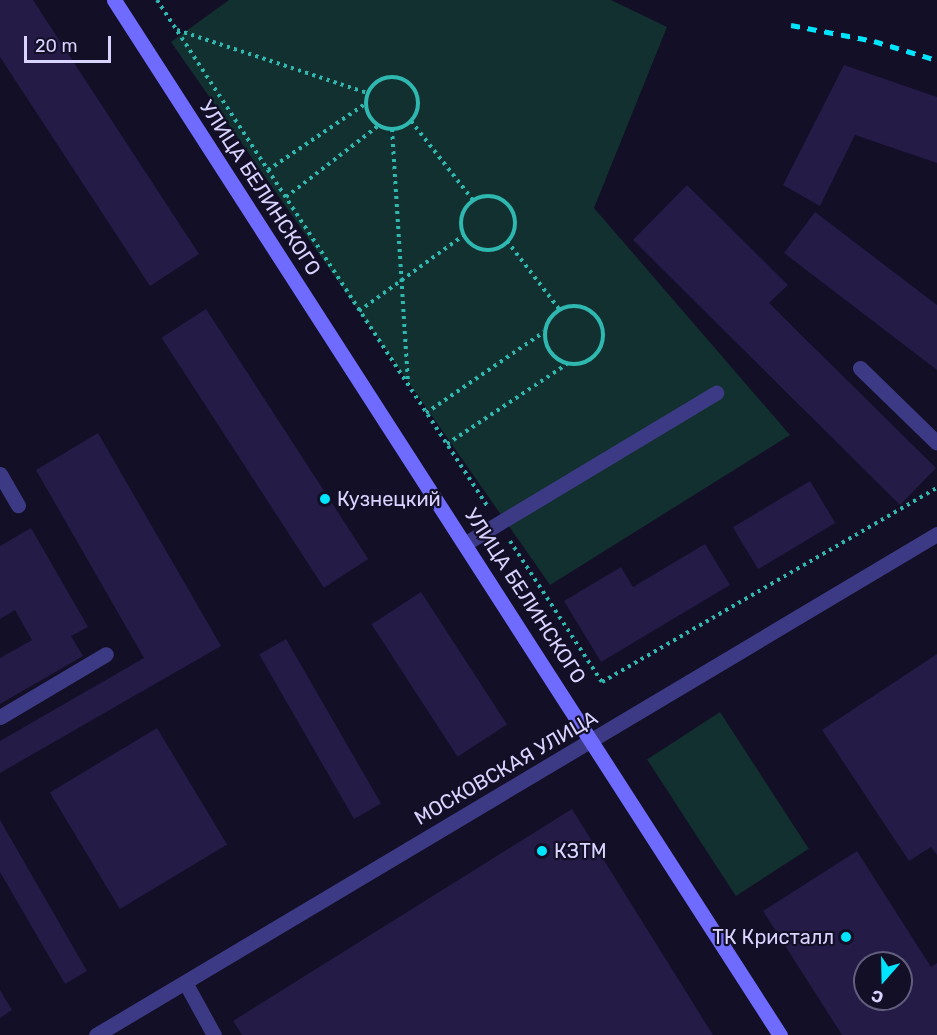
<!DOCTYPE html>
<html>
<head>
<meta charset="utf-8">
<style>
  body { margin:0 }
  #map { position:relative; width:937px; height:1035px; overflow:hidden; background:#130f26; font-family:Rubik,sans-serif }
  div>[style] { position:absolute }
  .green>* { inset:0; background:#12302f; transform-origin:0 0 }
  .building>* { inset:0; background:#241b47; transform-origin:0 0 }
  .path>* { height:4px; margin-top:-2px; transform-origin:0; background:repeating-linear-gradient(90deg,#2fb8b0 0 3px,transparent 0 7.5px) }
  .path>.ring { margin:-2px; padding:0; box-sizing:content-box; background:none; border:4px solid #2fb8b0; border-radius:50% }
  .lane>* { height:15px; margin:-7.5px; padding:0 7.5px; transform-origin:7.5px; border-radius:7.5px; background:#3d3a85 }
  .street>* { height:15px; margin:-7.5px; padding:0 7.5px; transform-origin:7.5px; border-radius:7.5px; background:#3d3a85 }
  .secondary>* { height:15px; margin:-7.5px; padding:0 7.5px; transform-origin:7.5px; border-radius:7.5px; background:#6f6bff }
  .rail>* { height:4.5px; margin-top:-2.25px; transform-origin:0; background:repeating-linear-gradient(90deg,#00e5ff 0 9px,transparent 0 17px) }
  .dots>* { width:16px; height:16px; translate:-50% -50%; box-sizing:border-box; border:3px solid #130f26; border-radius:50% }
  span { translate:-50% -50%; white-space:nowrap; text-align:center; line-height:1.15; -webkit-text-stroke:4.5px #130f26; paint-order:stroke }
  .street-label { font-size:20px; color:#d9d4ff }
  .poi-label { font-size:20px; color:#d9d4ff }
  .left { translate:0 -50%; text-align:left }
  .right { translate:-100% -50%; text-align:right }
  .north { position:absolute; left:853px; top:951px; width:60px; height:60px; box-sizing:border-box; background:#130f26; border:2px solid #625e7d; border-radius:50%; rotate:200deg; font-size:16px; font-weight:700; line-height:24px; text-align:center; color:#d9d4ff }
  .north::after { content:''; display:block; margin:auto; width:21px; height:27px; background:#00e5ff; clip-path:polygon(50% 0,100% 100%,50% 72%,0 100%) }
  .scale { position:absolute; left:24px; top:36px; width:87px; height:27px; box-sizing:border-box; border:3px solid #d9d4ff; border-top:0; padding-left:8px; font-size:18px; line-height:21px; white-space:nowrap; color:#d9d4ff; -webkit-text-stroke:4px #130f26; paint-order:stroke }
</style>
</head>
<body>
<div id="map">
  <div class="green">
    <div style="clip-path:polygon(229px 0,611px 0,667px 27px,594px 208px,790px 435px,550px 585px,171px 42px)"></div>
    <div style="left:720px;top:712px;width:163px;height:87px;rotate:57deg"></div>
  </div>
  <div class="building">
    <div style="clip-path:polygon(0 0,33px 0,199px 254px,150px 286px,0 57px)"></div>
    <div style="clip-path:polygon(844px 65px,937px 97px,937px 163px,855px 135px,820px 206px,783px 185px)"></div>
    <div style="clip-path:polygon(687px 185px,788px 285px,769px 303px,936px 468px,900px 505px,633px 240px)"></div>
    <div style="clip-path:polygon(815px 212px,937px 305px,937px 370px,784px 253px)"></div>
    <div style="left:206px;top:309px;width:298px;height:53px;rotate:57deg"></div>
    <div style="clip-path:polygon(98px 433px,221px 646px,0 773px,0 741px,144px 658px,36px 470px)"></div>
    <div style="left:810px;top:481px;width:49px;height:90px;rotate:59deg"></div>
    <div style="clip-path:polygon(31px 528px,88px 627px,71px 636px,83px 656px,0 704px,0 658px,32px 640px,15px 610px,0 619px,0 546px)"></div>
    <div style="clip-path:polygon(705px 544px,730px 585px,601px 662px,564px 601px,621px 567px,633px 587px)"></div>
    <div style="left:421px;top:592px;width:158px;height:59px;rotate:57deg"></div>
    <div style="left:286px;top:639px;width:190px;height:31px;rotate:60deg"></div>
    <div style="clip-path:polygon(937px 654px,937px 855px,931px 847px,909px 861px,822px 730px)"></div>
    <div style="left:157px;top:728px;width:136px;height:125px;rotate:59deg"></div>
    <div style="clip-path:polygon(572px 809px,713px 1035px,242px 1035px,233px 1021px)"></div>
    <div style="clip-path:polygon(0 820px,87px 971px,65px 984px,0 872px)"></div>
    <div style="clip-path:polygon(evenodd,857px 851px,931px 967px,937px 963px,937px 1035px,842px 1035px,763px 911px,857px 851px,865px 963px,901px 963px,901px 999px,865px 999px,865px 963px)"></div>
    <div style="clip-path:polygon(0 990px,12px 1010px,0 1018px)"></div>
  </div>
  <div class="path">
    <div style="left:157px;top:0;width:605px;rotate:56.86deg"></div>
    <div style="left:177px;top:30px;width:200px;rotate:18.3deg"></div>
    <div class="ring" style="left:366px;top:77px;width:48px;height:48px"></div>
    <div style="left:411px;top:121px;width:100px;rotate:51.9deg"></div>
    <div style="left:392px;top:129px;width:256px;rotate:86.4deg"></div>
    <div style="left:268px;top:170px;width:117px;rotate:-34.2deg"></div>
    <div class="ring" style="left:461px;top:196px;width:50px;height:50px"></div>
    <div style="left:286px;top:197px;width:116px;rotate:-37.7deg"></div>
    <div style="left:507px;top:241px;width:86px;rotate:52.6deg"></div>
    <div class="ring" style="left:545px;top:306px;width:54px;height:54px"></div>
    <div style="left:359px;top:311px;width:130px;rotate:-35.9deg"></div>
    <div style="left:426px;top:413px;width:143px;rotate:-34.5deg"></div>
    <div style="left:447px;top:444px;width:144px;rotate:-33.7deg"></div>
    <div style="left:510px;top:541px;width:168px;rotate:56.9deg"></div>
    <div style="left:602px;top:682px;width:387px;rotate:-30.1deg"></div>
  </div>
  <div class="lane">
    <div style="left:860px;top:368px;width:107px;rotate:44.2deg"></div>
    <div style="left:0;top:474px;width:36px;rotate:60deg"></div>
    <div style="left:466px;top:543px;width:292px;rotate:-31deg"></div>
    <div style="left:0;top:717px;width:123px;rotate:-30.7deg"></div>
    <div style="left:186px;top:984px;width:58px;rotate:61.2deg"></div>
  </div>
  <div class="street">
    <div style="left:96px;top:1035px;width:979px;rotate:-30.78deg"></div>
  </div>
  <div class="secondary">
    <div style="left:114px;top:0;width:1231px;rotate:57.24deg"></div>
  </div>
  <div class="rail">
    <div style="left:791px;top:25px;width:85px;rotate:10.9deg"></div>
    <div style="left:874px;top:41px;width:66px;rotate:16.8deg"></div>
  </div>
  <div class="dots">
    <div style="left:325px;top:499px;background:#00e5ff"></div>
    <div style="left:542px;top:851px;background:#00e5ff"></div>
    <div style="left:846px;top:937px;background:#00e5ff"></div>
  </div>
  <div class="street-label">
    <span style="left:260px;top:188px;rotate:57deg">УЛИЦА БЕЛИНСКОГО</span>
    <span style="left:525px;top:596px;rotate:57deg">УЛИЦА БЕЛИНСКОГО</span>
    <span style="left:506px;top:768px;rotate:-30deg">МОСКОВСКАЯ УЛИЦА</span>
  </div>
  <div class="poi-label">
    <span class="left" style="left:337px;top:499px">Кузнецкий</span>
    <span class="left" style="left:554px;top:851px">КЗТМ</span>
    <span class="right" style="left:834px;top:937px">ТК Кристалл</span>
  </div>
  <div class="north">С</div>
  <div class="scale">20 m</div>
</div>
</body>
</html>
